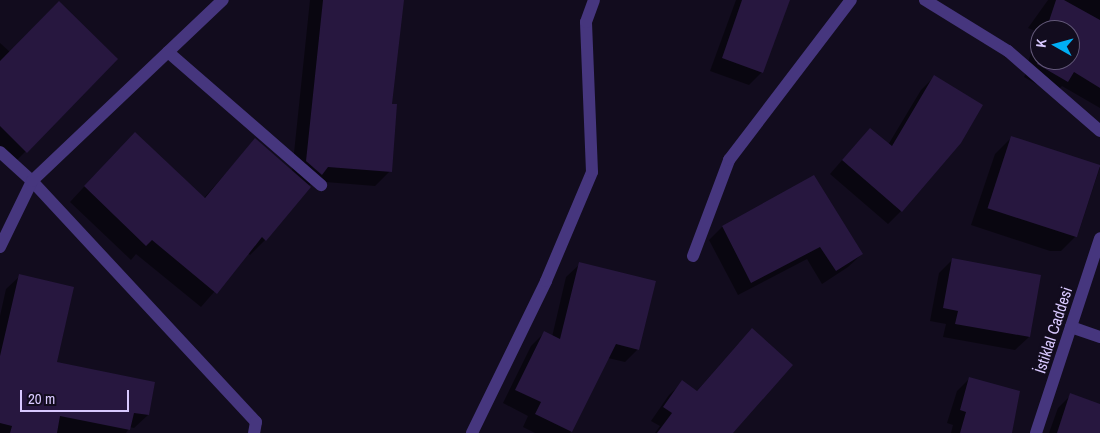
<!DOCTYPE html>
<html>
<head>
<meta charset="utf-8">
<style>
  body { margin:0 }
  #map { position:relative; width:1100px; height:433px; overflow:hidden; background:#120c1e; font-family:"Archivo Narrow",sans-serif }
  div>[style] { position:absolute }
  .shadow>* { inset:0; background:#0007 }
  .building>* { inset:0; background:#27173f; transform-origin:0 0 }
  .street>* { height:12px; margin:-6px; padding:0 6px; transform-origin:6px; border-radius:6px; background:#46367e }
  span { translate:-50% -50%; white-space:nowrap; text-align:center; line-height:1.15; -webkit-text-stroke:4.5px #120c1e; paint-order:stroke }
  .street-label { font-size:16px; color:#d9c9ff }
  .north { position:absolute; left:1030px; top:20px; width:50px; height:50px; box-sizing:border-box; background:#120c1e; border:1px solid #625878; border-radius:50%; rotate:277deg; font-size:14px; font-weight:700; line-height:20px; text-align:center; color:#d9c9ff }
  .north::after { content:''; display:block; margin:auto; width:18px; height:22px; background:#00aef4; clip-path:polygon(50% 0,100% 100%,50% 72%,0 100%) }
  .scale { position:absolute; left:20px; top:390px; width:109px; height:22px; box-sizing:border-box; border:2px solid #d9c9ff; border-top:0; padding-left:6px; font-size:15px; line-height:18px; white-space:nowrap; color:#d9c9ff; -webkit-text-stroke:4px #120c1e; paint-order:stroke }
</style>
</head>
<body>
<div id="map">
  <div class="shadow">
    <div style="clip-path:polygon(310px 0,403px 0,391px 105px,390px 171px,375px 186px,313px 181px,265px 240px,250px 255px,248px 253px,201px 307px,136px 254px,131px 260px,70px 202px,120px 148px,204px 198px,255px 140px,292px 172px)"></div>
    <div style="clip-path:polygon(736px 0,776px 0,762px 72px,749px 85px,710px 71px)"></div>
    <div style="clip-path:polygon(evenodd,1048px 0,1100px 0,1100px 108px,1062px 86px,1054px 94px,1024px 77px,1031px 64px,1028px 62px,1038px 32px,1028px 28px,1048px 0,1040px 30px,1070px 30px,1070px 60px,1040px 60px,1040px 30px)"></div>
    <div style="clip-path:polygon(0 43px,10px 52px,31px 146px,15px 162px,0 157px)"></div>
    <div style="clip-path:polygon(934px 77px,901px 211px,888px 224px,830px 174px,857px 143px,888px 145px,921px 90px)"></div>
    <div style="clip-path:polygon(1012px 137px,1100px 167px,1078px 234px,1061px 251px,1050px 251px,971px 225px,995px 154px)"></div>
    <div style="clip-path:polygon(813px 177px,862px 254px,848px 267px,822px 284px,807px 259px,738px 295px,709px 240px,722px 227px)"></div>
    <div style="clip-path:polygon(952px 260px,1029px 337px,1015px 350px,943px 337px,946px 324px,930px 321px,939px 273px)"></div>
    <div style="clip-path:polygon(580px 264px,638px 349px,625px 362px,608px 358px,570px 433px,535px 433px,523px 427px,528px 416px,503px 403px,531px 346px,544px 333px,552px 337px,566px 277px)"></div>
    <div style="clip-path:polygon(20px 276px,55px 363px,154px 383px,148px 415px,134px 428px,130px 427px,126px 433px,0 433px,0 316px,6px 289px)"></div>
    <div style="clip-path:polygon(739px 343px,732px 433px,655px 433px,660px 426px,651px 421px,669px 395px,683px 382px,696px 392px)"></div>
    <div style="clip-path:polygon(970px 378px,1011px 433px,951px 433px,953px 425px,947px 423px,957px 391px)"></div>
    <div style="clip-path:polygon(1071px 395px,1100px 405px,1100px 433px,1049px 433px,1058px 408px)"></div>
  </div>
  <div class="building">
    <div style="clip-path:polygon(323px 0,404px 0,392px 104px,397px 104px,392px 172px,328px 167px,322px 175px,306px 161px)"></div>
    <div style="clip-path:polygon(742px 0,790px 0,763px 73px,722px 58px)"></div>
    <div style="clip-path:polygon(1056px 0,1064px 0,1100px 20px,1100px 88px,1074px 72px,1068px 82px,1037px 64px,1040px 58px,1070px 60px,1070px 30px,1046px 30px)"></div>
    <div style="clip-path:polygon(59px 1px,118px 59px,27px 153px,0 126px,0 61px)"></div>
    <div style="clip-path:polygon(934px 75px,983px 105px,961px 143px,902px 212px,842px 160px,870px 128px,892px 146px)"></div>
    <div style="clip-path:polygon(135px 132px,205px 198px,255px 138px,311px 187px,266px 241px,262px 237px,217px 294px,152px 240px,146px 246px,84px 186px)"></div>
    <div style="left:1011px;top:136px;width:94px;height:76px;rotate:18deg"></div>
    <div style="clip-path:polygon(814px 175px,863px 254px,836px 271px,820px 247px,751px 283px,722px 226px)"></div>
    <div style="clip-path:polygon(952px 258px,1041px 275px,1030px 337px,955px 324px,958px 311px,943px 308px)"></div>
    <div style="clip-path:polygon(579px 262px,656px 281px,639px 350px,616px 344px,572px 432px,535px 414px,541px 402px,515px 390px,544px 331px,560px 339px)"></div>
    <div style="clip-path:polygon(19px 274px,74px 287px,57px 362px,155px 382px,149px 415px,134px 413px,130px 430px,60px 416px,57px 433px,10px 433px,12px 426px,0 423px,0 356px)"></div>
    <div style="clip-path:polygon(752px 328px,793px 365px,733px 433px,657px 433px,672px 413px,663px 407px,682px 380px,697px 391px)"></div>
    <div style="clip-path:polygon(969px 377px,1020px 391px,1012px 433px,960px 433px,966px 412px,960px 410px)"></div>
    <div style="clip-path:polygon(1070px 393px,1100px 404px,1100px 433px,1057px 433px)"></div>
  </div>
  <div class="street">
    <div style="left:925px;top:0;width:97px;rotate:31.6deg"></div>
    <div style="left:1008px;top:51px;width:122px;rotate:41deg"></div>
    <div style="left:168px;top:52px;width:203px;rotate:41deg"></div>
    <div style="left:0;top:152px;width:43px;rotate:42.2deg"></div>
    <div style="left:32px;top:181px;width:329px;rotate:47.1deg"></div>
    <div style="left:256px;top:422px;width:11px;rotate:100deg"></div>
    <div style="left:0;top:247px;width:73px;rotate:-64.1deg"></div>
    <div style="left:32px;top:181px;width:263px;rotate:-43.5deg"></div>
    <div style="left:693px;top:256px;width:103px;rotate:-69.4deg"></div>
    <div style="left:729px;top:160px;width:201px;rotate:-52.7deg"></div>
    <div style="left:1071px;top:327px;width:31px;rotate:19deg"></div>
    <div style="left:472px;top:433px;width:169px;rotate:-64deg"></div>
    <div style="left:546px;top:281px;width:118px;rotate:-67.1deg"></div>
    <div style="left:592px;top:172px;width:150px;rotate:-92.3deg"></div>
    <div style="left:586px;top:22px;width:23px;rotate:-70deg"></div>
    <div style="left:1036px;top:433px;width:205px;rotate:-71.8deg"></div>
  </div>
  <div class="street-label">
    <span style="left:1053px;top:330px;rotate:-72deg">İstiklal Caddesi</span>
  </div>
  <div class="north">K</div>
  <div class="scale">20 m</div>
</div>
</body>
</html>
